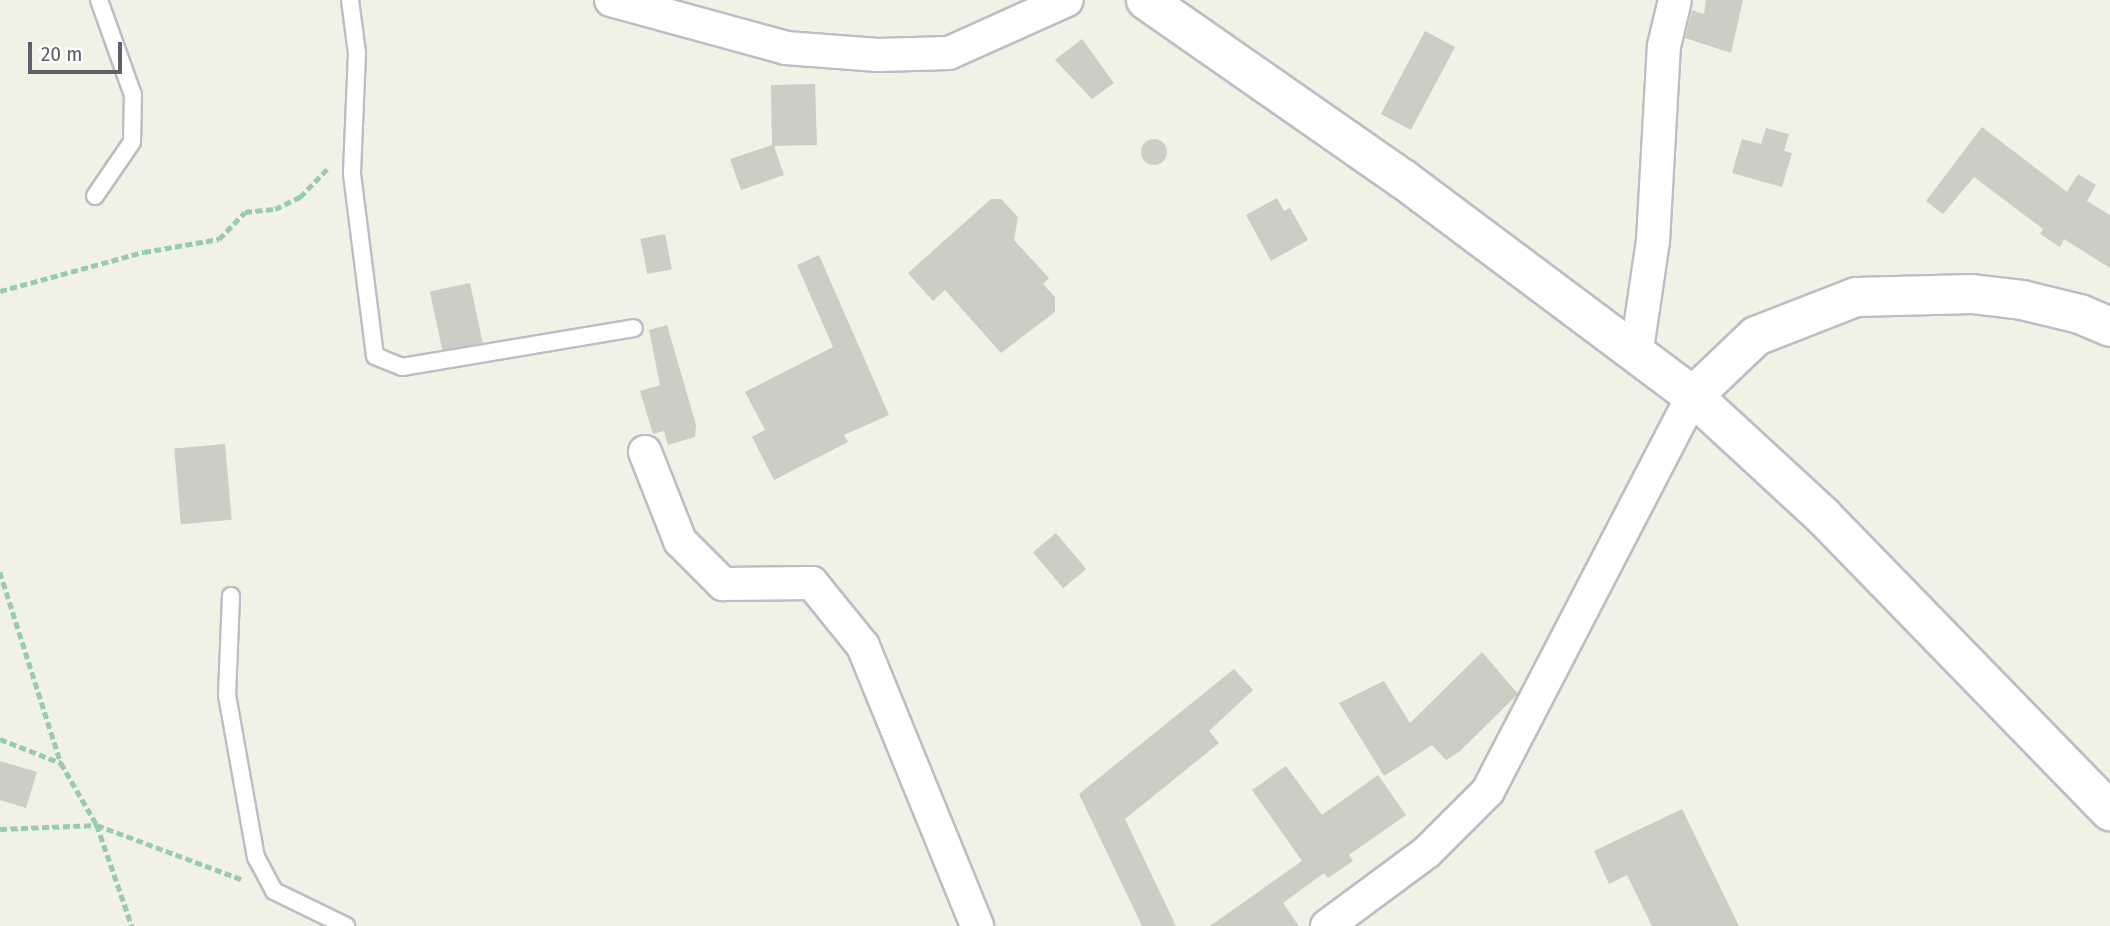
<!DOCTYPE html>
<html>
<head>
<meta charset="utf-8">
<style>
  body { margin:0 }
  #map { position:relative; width:2110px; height:926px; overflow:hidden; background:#f1f1e6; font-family:"Fira Sans Condensed",sans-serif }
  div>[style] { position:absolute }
  .building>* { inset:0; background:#cecdc4; transform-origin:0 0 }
  .round { border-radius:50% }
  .path>* { height:4.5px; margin-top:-2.25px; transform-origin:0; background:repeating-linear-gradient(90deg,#97ccb1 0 7px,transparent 0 10.5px) }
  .roads { filter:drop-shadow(2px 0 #bdbec5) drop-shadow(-2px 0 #bdbec5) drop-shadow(0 2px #bdbec5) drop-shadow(0 -2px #bdbec5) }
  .lane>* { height:16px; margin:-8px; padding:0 8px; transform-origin:8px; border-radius:8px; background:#fff }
  .street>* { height:32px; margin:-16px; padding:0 16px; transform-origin:16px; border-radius:16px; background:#fff }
  .secondary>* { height:38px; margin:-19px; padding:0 19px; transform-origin:19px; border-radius:19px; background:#fff }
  span { translate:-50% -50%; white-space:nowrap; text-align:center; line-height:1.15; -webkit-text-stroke:5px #fff; paint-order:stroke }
  .scale { position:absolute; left:28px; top:42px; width:94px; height:32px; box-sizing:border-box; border:4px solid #5d6068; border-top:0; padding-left:9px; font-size:21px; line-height:24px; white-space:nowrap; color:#5d6068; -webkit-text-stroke:5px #fff; paint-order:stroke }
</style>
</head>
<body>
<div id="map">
  <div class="building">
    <div style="clip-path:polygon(1706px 0,1743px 0,1731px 53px,1685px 38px,1692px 10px,1704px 14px)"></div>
    <div style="left:1425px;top:31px;width:34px;height:94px;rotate:28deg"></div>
    <div style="clip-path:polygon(1082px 39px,1114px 83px,1092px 99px,1055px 60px)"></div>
    <div style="clip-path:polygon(815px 84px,817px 145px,774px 146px,784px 175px,741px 190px,730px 159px,772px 145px,771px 85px)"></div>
    <div style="clip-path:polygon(1982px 127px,2067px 192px,2078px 174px,2096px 185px,2087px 201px,2110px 215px,2110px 268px,2064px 239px,2060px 247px,2040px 234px,2043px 229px,1974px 177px,1943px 214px,1926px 201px)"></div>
    <div style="clip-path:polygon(1766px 128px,1789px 134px,1784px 151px,1792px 153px,1782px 187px,1732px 173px,1742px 139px,1761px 144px)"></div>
    <div class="round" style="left:1141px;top:139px;width:26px;height:26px"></div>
    <div style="clip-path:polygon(1277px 198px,1284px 211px,1290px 208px,1308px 240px,1271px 261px,1246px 215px)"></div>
    <div style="clip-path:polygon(991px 199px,1001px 199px,1018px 217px,1014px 240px,1049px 278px,1043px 284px,1055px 297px,1055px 312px,1001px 353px,945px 290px,933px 301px,908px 273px)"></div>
    <div style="left:665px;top:234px;width:36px;height:25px;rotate:79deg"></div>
    <div style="clip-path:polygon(819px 255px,889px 415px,844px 435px,848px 442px,774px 480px,752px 437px,765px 430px,745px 392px,833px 347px,797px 265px)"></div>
    <div style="left:470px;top:283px;width:61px;height:41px;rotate:78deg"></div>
    <div style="clip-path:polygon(667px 325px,696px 425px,695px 437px,668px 445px,664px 431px,653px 434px,640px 391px,660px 385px,649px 330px)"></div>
    <div style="left:225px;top:444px;width:76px;height:51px;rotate:85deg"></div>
    <div style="left:1056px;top:533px;width:47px;height:30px;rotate:50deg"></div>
    <div style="clip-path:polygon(1482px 652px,1518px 694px,1459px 752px,1446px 760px,1432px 745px,1384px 776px,1339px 703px,1384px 681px,1410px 723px)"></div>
    <div style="clip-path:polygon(1234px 669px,1253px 690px,1209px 731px,1219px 743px,1125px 819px,1176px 926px,1142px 926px,1079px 794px)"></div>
    <div style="clip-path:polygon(0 761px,37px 772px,26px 808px,0 800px)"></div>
    <div style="clip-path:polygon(1286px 766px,1322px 815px,1378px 775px,1406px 815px,1349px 855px,1353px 861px,1328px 878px,1324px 873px,1283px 903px,1299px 926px,1210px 926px,1302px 861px,1252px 790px)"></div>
    <div style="clip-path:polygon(1682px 809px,1739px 926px,1652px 926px,1627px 875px,1609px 884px,1594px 851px)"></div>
  </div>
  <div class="path">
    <div style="left:0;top:291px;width:149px;rotate:-15.2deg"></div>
    <div style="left:144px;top:252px;width:76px;rotate:-9.8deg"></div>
    <div style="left:219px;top:239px;width:37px;rotate:-46deg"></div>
    <div style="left:245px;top:212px;width:30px;rotate:-6deg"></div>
    <div style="left:275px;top:209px;width:28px;rotate:-26deg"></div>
    <div style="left:300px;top:197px;width:39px;rotate:-46deg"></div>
    <div style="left:0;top:572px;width:201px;rotate:72.3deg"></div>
    <div style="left:0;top:739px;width:66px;rotate:21.5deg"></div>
    <div style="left:61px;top:763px;width:72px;rotate:59.9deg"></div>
    <div style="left:97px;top:825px;width:107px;rotate:70.9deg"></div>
    <div style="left:0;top:829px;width:97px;rotate:-2.4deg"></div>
    <div style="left:97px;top:825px;width:154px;rotate:20.6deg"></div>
  </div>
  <div class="roads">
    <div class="lane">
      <div style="left:350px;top:0;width:53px;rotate:82.5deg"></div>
      <div style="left:357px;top:53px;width:121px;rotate:92.4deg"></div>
      <div style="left:352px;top:174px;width:183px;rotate:82.8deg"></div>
      <div style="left:375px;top:356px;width:29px;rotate:22deg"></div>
      <div style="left:402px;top:367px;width:235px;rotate:-9.5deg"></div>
      <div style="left:95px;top:196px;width:65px;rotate:-55.6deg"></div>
      <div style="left:132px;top:142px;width:47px;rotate:-88.8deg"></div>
      <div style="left:133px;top:95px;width:101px;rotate:-109.7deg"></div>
      <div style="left:231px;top:596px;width:99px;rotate:92.3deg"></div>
      <div style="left:227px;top:695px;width:165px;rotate:79.9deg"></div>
      <div style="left:256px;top:857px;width:38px;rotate:62deg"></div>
      <div style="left:274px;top:891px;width:80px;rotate:25.9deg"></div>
    </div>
    <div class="street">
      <div style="left:611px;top:0;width:181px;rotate:15.3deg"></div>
      <div style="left:786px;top:48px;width:92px;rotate:4.4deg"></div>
      <div style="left:878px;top:55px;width:71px;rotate:-1.6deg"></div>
      <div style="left:949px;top:53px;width:129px;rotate:-24.2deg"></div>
      <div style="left:1637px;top:349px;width:109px;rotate:-81.6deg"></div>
      <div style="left:1653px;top:241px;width:195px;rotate:-86.8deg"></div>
      <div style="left:1664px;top:46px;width:47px;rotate:-76.6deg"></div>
      <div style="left:645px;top:452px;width:96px;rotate:68.5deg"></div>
      <div style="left:680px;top:541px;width:61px;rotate:45deg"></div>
      <div style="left:723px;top:584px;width:89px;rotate:-0.6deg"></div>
      <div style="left:812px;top:583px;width:81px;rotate:51deg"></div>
      <div style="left:863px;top:646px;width:302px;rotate:67.8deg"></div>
      <div style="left:1327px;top:926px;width:124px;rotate:-36.5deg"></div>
      <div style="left:1427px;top:852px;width:86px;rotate:-45deg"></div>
      <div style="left:1488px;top:791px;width:445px;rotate:-62.6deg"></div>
    </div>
    <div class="secondary">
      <div style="left:1146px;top:0;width:313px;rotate:34.9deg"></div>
      <div style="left:1403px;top:179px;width:362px;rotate:36.8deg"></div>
      <div style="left:1693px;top:396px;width:177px;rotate:42.7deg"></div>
      <div style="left:1823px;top:516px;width:412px;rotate:45.8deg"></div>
      <div style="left:1693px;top:396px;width:87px;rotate:-43.6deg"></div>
      <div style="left:1756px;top:336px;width:107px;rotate:-21.3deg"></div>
      <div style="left:1856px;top:297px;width:116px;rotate:-1.5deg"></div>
      <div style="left:1972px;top:294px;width:50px;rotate:6.8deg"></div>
      <div style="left:2022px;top:300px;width:60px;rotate:13.6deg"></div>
      <div style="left:2080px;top:314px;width:33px;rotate:23deg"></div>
    </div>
  </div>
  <div class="scale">20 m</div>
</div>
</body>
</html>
